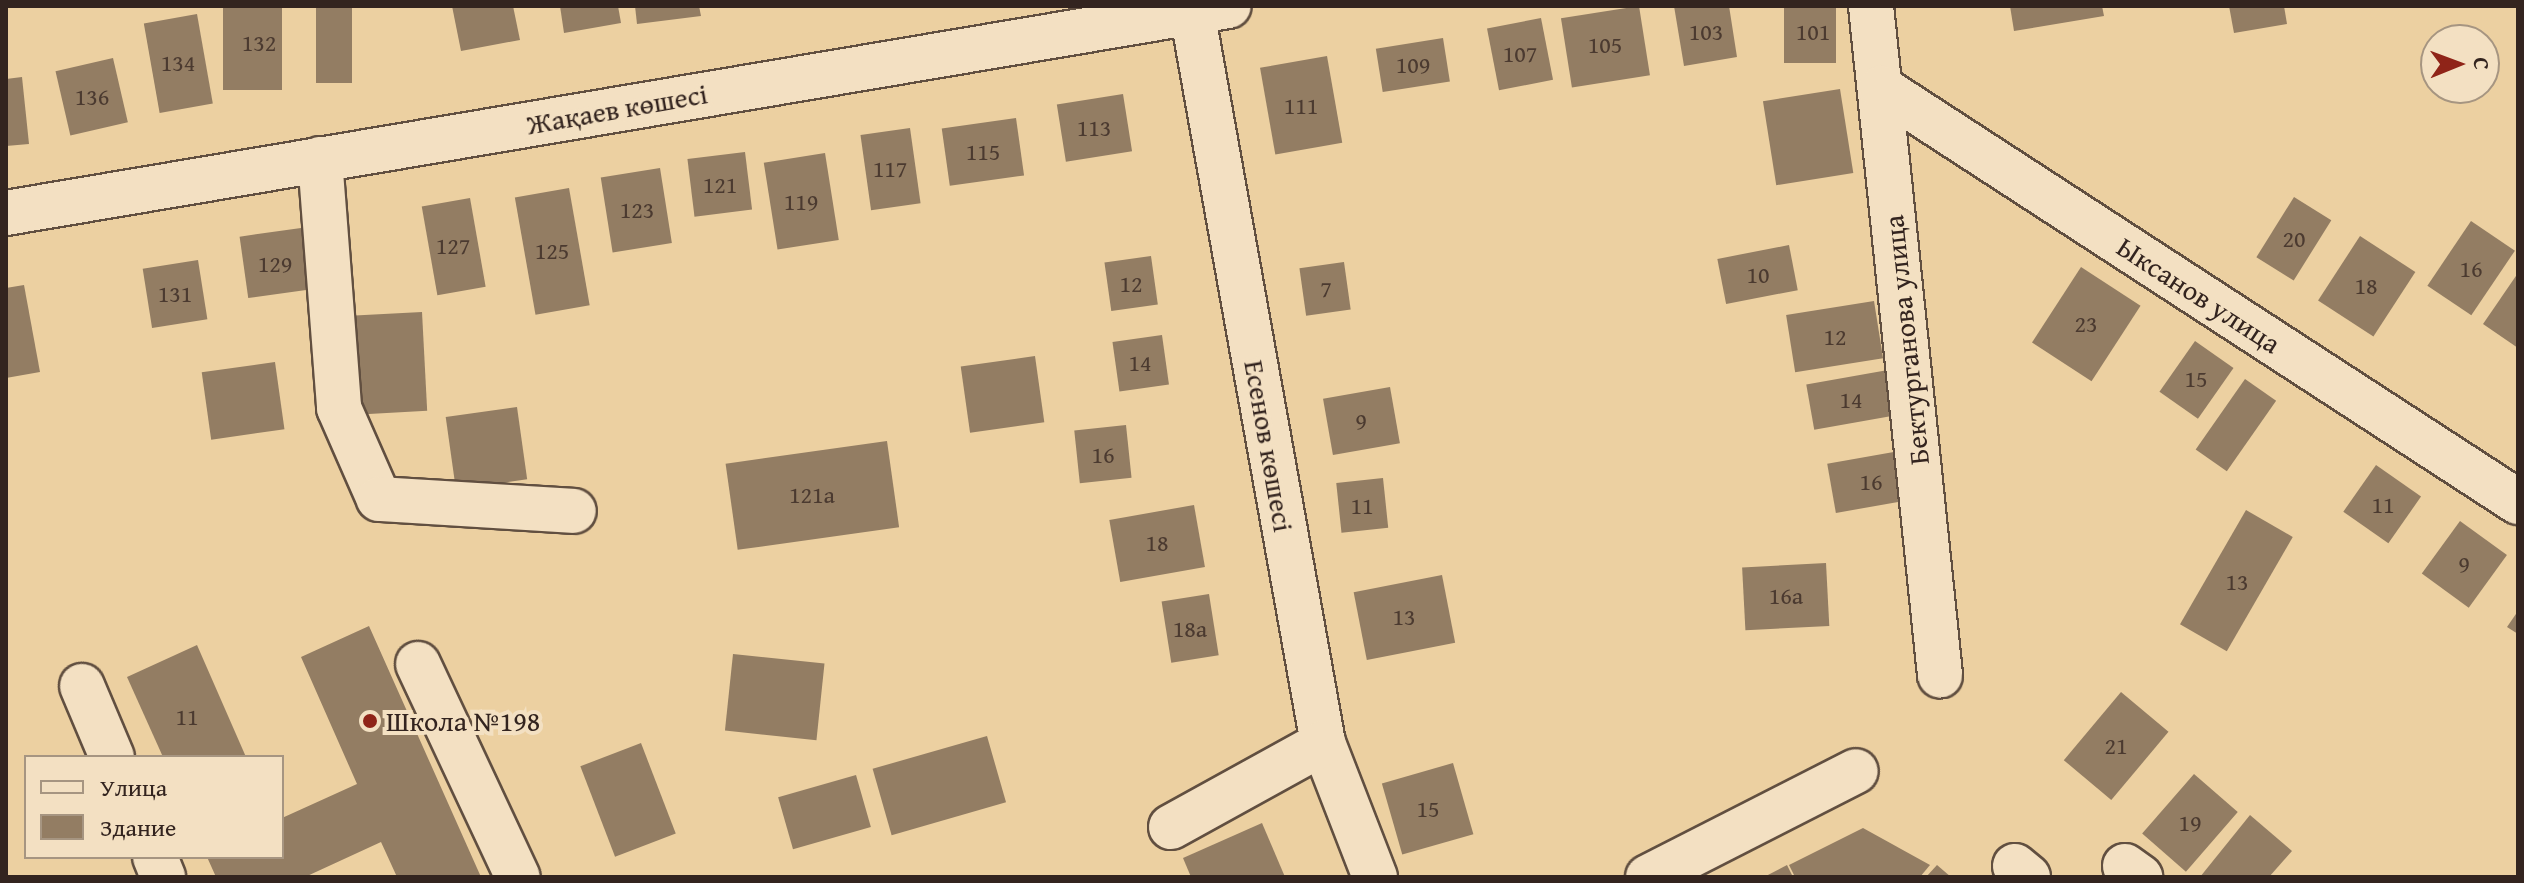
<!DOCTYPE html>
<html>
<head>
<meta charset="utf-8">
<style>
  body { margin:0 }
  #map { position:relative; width:2524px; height:883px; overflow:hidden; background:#ecd0a1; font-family:"Gentium Book Plus",serif }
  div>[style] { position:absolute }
  .building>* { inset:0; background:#937d63; transform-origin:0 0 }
  .roads { filter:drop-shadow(2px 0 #614f40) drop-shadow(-2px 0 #614f40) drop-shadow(0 2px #614f40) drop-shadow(0 -2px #614f40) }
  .minor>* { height:44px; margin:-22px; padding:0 22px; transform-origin:22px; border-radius:22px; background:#f3e0c2 }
  .dots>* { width:22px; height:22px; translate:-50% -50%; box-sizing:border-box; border:4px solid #f3e0c2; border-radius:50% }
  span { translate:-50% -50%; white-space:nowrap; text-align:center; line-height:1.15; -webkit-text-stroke:8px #f3e0c2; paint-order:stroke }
  .number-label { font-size:24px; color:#4b3a30 }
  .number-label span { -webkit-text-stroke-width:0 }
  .street-label { font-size:28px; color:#33241f }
  .poi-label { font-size:28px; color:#33241f }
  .left { translate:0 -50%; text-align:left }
  .frame { position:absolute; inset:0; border:8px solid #33241f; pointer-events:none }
  .legend { position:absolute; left:24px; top:755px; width:260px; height:104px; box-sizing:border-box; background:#f3e0c2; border:2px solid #a69581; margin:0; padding:10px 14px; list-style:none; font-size:24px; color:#33241f }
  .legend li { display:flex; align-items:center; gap:16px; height:40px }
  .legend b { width:40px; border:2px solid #a69581 }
  .north { position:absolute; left:2420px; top:24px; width:80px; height:80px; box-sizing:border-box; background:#f3e0c2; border:2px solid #a69581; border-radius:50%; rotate:89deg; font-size:22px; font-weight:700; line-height:32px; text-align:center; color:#33241f }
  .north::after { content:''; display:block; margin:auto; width:28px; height:36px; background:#8f2418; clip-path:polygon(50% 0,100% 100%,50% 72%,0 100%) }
</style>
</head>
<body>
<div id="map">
  <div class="building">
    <div style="left:223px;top:6px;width:59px;height:84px"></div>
    <div style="left:316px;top:6px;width:36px;height:77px"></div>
    <div style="clip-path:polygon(452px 6px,513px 6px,520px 40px,461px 51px)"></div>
    <div style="clip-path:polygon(560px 6px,618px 6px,621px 23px,564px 33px)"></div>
    <div style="clip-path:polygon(635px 6px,699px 6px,701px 16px,637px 24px)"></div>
    <div style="left:1639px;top:6px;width:70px;height:79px;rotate:81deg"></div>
    <div style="clip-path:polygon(1674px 6px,1729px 6px,1737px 57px,1684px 66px)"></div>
    <div style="left:1784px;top:6px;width:52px;height:57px"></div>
    <div style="clip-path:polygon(2010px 6px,2102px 6px,2104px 16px,2014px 31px)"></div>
    <div style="clip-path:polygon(2229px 6px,2284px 6px,2287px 24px,2234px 33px)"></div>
    <div style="left:197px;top:14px;width:91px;height:54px;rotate:80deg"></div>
    <div style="left:1541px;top:18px;width:63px;height:55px;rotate:79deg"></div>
    <div style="left:1443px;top:38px;width:44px;height:68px;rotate:81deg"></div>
    <div style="left:1327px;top:56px;width:88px;height:68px;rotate:80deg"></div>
    <div style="left:113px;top:58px;width:66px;height:59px;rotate:77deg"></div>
    <div style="clip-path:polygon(22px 77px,29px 144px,6px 146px,6px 79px)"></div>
    <div style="left:1840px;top:89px;width:85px;height:78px;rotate:81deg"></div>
    <div style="left:1123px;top:94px;width:58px;height:67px;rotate:81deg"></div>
    <div style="left:1016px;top:118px;width:58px;height:75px;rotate:82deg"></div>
    <div style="left:910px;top:128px;width:76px;height:50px;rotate:82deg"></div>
    <div style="left:745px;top:152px;width:58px;height:58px;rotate:83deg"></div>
    <div style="left:825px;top:153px;width:88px;height:62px;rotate:81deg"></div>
    <div style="left:660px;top:168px;width:76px;height:60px;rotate:81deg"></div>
    <div style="left:569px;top:188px;width:119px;height:55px;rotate:80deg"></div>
    <div style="left:2294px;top:197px;width:44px;height:71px;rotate:32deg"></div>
    <div style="left:470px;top:198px;width:90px;height:49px;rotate:80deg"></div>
    <div style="left:2471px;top:221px;width:53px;height:78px;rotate:34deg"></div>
    <div style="left:301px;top:228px;width:62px;height:62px;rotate:82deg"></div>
    <div style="left:2360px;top:236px;width:66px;height:77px;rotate:33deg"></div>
    <div style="left:1789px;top:245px;width:46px;height:73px;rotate:79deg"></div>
    <div style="left:1151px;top:256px;width:49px;height:47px;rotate:82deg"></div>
    <div style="left:198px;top:260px;width:60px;height:56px;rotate:81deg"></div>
    <div style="left:1344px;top:262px;width:48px;height:45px;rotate:82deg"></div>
    <div style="left:2081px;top:267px;width:71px;height:90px;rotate:33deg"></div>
    <div style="clip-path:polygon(2518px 273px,2518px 348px,2483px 324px)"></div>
    <div style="clip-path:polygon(24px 285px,40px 372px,6px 378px,6px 288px)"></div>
    <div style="left:1874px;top:301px;width:58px;height:89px;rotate:81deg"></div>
    <div style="left:422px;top:312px;width:99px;height:72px;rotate:87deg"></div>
    <div style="left:1162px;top:335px;width:50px;height:50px;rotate:82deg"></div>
    <div style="left:2195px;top:341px;width:47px;height:62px;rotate:35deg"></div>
    <div style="left:1035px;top:356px;width:67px;height:75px;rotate:82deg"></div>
    <div style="left:275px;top:362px;width:68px;height:74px;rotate:82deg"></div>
    <div style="left:1888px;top:370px;width:46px;height:83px;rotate:80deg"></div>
    <div style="left:2245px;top:379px;width:38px;height:86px;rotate:35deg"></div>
    <div style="left:1390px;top:387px;width:57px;height:68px;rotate:80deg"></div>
    <div style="left:517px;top:407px;width:73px;height:72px;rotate:82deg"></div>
    <div style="left:1126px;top:425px;width:53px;height:52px;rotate:84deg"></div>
    <div style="left:887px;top:441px;width:87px;height:163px;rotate:82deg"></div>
    <div style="left:1905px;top:450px;width:50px;height:79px;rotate:80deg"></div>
    <div style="left:2376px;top:465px;width:55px;height:57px;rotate:35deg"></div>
    <div style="left:1383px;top:478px;width:50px;height:47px;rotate:84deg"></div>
    <div style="left:1194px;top:505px;width:63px;height:86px;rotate:80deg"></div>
    <div style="left:2246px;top:510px;width:54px;height:132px;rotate:30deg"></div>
    <div style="left:2460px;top:521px;width:58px;height:65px;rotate:36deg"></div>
    <div style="left:1826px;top:563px;width:63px;height:84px;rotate:87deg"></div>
    <div style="left:1442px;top:575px;width:69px;height:90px;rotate:79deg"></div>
    <div style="left:1209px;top:594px;width:62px;height:48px;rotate:81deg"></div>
    <div style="clip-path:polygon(2518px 611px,2518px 634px,2507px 627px)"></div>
    <div style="clip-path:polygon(369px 626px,481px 877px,397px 877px,381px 842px,305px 877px,216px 877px,207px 857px,282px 857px,282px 818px,357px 784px,301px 657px)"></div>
    <div style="clip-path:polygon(197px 645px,246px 757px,163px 757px,127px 677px)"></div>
    <div style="left:733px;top:654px;width:92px;height:77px;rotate:6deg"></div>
    <div style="left:2121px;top:692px;width:62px;height:89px;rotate:40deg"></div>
    <div style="left:987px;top:736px;width:69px;height:119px;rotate:74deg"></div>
    <div style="left:641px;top:743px;width:97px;height:65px;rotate:69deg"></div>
    <div style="left:1453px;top:763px;width:74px;height:74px;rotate:74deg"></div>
    <div style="left:2194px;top:774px;width:58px;height:79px;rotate:41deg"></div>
    <div style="left:856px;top:775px;width:54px;height:81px;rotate:74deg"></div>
    <div style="clip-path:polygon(2250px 815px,2292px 851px,2269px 877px,2200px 877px)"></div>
    <div style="clip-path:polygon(1262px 823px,1285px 877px,1191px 877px,1183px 858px)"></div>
    <div style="clip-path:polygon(1863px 828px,1930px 865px,1920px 877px,1795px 877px,1789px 865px)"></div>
    <div style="clip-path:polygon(1787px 865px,1793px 877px,1764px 877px)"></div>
    <div style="clip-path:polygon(1937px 865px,1951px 877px,1926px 877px)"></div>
  </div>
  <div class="roads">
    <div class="minor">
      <div style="left:1191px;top:6px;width:749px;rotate:79.85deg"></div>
      <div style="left:1323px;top:743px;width:144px;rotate:68.8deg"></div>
      <div style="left:1871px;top:6px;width:673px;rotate:84.11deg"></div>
      <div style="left:1881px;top:88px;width:760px;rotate:33.02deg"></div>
      <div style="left:320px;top:159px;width:250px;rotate:85.6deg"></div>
      <div style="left:339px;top:408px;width:99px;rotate:66.3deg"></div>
      <div style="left:379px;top:499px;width:195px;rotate:3.5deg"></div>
      <div style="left:6px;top:213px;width:1240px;rotate:-9.61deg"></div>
      <div style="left:418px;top:664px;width:235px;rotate:64.9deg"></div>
      <div style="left:82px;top:686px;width:77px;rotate:67.1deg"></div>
      <div style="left:1171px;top:827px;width:174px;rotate:-28.9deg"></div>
      <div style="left:155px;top:857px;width:22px;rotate:68deg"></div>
      <div style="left:2015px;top:866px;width:17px;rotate:40deg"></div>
      <div style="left:2125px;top:866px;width:19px;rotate:36deg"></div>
      <div style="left:1648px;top:877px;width:233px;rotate:-27deg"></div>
    </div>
  </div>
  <div class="dots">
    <div style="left:370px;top:721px;background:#8f2418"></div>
  </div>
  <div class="number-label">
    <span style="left:1706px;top:32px">103</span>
    <span style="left:1813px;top:32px">101</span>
    <span style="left:259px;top:43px">132</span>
    <span style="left:1605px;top:45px">105</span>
    <span style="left:1520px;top:54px">107</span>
    <span style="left:178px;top:63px">134</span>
    <span style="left:1413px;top:65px">109</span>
    <span style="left:92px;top:97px">136</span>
    <span style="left:1301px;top:106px">111</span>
    <span style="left:1094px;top:128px">113</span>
    <span style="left:983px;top:152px">115</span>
    <span style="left:890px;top:169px">117</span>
    <span style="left:720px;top:185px">121</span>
    <span style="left:801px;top:202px">119</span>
    <span style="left:637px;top:210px">123</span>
    <span style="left:2294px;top:239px">20</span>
    <span style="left:453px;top:246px">127</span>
    <span style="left:552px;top:251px">125</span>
    <span style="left:275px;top:264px">129</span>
    <span style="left:2471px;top:269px">16</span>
    <span style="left:1758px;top:275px">10</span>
    <span style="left:1131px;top:284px">12</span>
    <span style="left:2366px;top:286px">18</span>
    <span style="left:1326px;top:289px">7</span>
    <span style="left:175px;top:294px">131</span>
    <span style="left:2086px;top:324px">23</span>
    <span style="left:1835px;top:337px">12</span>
    <span style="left:1140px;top:363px">14</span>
    <span style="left:2196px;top:379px">15</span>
    <span style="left:1851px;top:400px">14</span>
    <span style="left:1361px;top:421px">9</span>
    <span style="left:1103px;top:455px">16</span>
    <span style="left:1871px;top:482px">16</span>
    <span style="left:812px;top:495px">121а</span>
    <span style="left:2383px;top:505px">11</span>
    <span style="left:1362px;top:506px">11</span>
    <span style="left:1157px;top:543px">18</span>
    <span style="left:2464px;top:564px">9</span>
    <span style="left:2237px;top:582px">13</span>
    <span style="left:1786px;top:596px">16а</span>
    <span style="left:1404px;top:617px">13</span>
    <span style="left:1190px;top:629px">18а</span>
    <span style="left:187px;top:717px">11</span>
    <span style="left:2116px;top:746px">21</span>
    <span style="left:1428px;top:809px">15</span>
    <span style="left:2190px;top:823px">19</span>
  </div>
  <div class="street-label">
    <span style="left:617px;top:109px;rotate:-10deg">Жақаев көшесі</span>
    <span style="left:2199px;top:295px;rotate:33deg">Ыксанов улица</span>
    <span style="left:1906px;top:340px;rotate:-96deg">Бектурганова улица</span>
    <span style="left:1269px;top:446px;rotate:80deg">Есенов көшесі</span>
  </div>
  <div class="poi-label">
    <span class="left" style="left:386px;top:721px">Школа №198</span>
  </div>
  <div class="frame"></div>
  <ul class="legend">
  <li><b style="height:10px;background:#f3e0c2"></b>Улица</li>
  <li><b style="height:22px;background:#937d63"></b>Здание</li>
  </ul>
  <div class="north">С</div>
</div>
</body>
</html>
